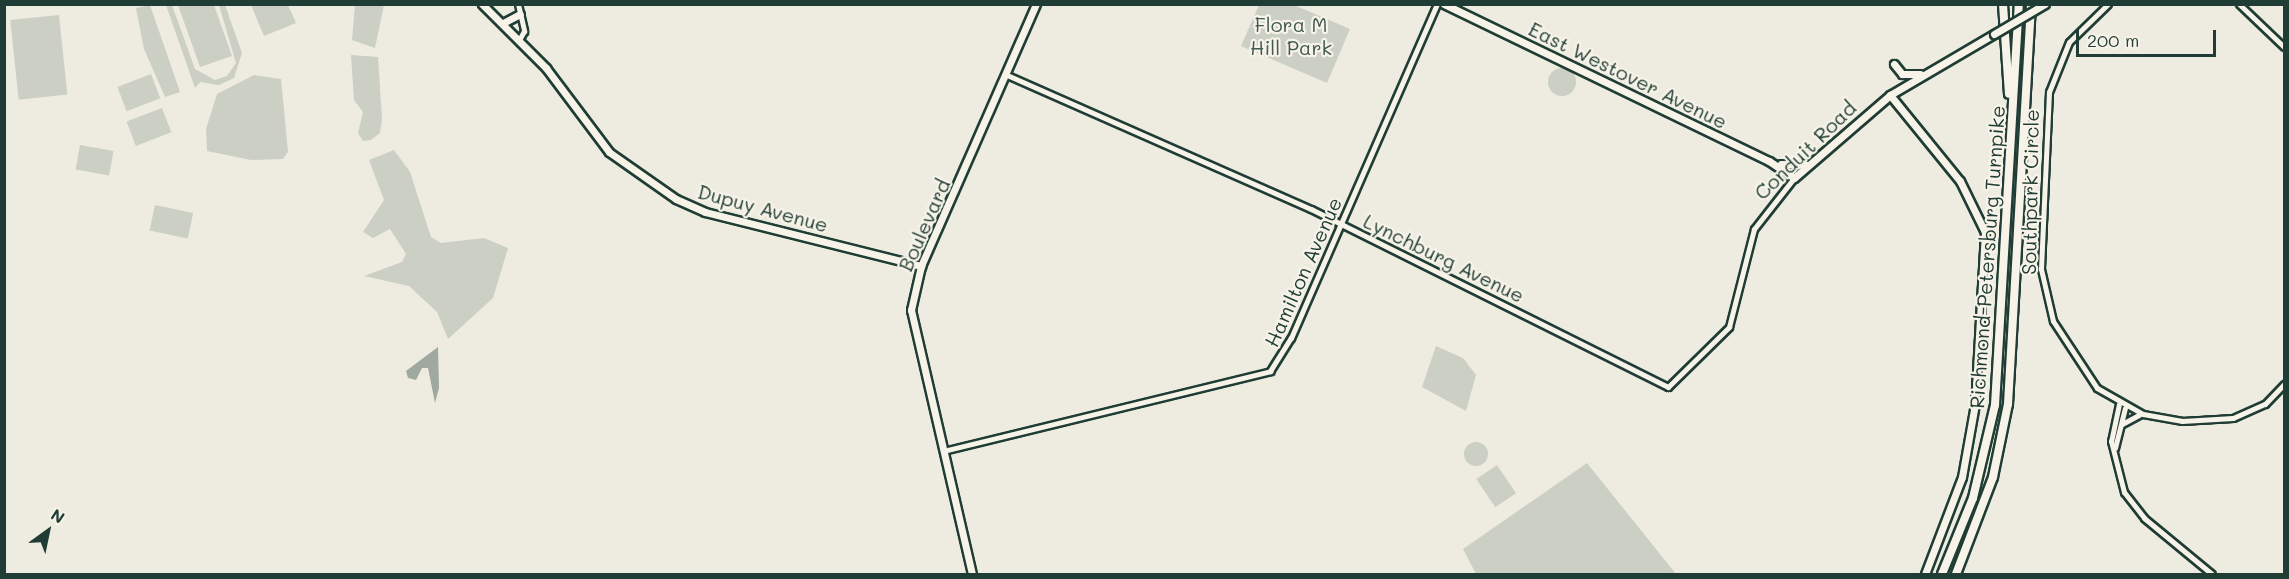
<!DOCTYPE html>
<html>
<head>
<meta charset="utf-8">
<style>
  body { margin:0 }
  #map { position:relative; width:2289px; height:579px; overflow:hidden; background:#eeece1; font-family:Mali,sans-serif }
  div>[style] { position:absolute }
  .green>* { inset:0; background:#cccfc4; transform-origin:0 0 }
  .round { border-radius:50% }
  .water>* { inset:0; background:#9fa99f }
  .roads { filter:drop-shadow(2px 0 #1f3d34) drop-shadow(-2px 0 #1f3d34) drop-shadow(0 2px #1f3d34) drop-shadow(0 -2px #1f3d34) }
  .minor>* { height:5px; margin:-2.5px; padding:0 2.5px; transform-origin:2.5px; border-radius:2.5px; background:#f7f3e8 }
  .major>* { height:7px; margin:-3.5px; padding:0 3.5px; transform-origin:3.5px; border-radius:3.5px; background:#f7f3e8 }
  .highway>* { height:8px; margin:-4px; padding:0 4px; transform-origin:4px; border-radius:4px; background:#f7f3e8 }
  .bridges { filter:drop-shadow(2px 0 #1f3d34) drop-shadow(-2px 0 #1f3d34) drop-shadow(0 2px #1f3d34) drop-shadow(0 -2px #1f3d34) }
  .major-bridge>* { height:7px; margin:-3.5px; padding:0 3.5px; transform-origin:3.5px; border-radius:3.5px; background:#f7f3e8 }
  span { translate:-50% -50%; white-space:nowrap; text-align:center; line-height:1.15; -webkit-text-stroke:4.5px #f7f3e8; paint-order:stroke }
  .park-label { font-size:20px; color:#425a51 }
  .street-label { font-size:20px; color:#1f3d34 }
  .frame { position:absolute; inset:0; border:6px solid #1f3d34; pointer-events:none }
  .north { position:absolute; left:18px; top:501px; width:60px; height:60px; -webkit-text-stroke:4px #f7f3e8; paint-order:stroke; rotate:33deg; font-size:16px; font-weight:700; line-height:24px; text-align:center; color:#1f3d34 }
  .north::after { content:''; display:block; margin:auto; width:21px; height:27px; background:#1f3d34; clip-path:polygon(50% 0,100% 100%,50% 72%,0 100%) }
  .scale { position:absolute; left:2076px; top:30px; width:140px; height:27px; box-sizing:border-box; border:3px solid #1f3d34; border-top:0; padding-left:8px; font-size:18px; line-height:21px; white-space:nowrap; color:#1f3d34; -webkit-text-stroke:4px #f7f3e8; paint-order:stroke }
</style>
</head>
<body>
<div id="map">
  <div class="green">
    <div style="clip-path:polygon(150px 5px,180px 92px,165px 97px,144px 49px,136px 8px)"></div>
    <div style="clip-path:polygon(166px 5px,172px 5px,195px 69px,215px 80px,227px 76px,236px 63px,219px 5px,225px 5px,242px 53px,234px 78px,219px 85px,200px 82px,195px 88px)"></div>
    <div style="clip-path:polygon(178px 5px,214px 5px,232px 56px,200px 67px)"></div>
    <div style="clip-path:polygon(251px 5px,288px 5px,296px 23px,264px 36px)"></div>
    <div style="clip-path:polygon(355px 5px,384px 5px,375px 48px,352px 40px)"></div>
    <div style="clip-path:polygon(1259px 5px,1294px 5px,1350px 29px,1327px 83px,1241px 46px)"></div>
    <div style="left:59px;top:15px;width:80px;height:49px;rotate:84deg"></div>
    <div style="clip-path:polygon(351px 55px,378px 57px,382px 119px,380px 133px,371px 140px,363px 141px,358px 133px,363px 112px,354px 100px)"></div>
    <div class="round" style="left:1548px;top:68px;width:28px;height:28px"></div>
    <div style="left:151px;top:74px;width:26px;height:36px;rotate:69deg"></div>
    <div style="clip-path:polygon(254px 75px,281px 79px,288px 152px,283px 159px,251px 160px,207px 151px,206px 129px,217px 94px)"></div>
    <div style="left:162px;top:108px;width:26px;height:38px;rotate:69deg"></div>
    <div style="left:80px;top:145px;width:34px;height:25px;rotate:10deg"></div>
    <div style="clip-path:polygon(394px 150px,410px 172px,431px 237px,441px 243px,484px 238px,508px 248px,493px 298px,448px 339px,437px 312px,409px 286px,364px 276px,402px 262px,406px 254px,390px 229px,373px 238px,363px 232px,384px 200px,369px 160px)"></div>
    <div style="left:155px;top:205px;width:39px;height:26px;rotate:12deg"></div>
    <div style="clip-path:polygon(1436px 346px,1463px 358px,1476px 375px,1466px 411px,1422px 387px)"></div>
    <div class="round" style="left:1464px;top:442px;width:24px;height:24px"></div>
    <div style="clip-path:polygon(1587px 463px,1676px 574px,1476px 574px,1463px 549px)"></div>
    <div style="left:1497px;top:465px;width:34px;height:25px;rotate:56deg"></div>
  </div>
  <div class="water">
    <div style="clip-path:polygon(438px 347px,439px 388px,435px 403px,428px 368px,422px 368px,416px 380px,408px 378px,406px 371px)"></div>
  </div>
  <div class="roads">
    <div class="minor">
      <div style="left:518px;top:4px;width:28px;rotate:77deg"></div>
      <div style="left:524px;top:31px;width:10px;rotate:119deg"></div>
      <div style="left:2108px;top:4px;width:54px;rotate:135.7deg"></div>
      <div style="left:2069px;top:42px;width:54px;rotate:111.8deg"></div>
      <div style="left:2049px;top:92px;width:177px;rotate:92.6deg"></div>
      <div style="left:2041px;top:269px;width:53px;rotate:77deg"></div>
      <div style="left:2053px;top:321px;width:80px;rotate:56.7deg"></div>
      <div style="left:2097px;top:388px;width:53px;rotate:29.5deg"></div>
      <div style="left:2143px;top:414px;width:40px;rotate:10deg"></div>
      <div style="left:2182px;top:421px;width:51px;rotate:-3.4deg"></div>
      <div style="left:2233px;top:418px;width:35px;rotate:-24deg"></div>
      <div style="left:2265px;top:404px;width:28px;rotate:-46deg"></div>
      <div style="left:2239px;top:4px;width:62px;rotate:43.7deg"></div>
      <div style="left:1007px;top:75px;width:332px;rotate:23.8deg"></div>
      <div style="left:1311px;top:209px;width:399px;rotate:26.5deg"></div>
      <div style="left:1668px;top:387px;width:86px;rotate:-44.5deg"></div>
      <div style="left:1729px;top:327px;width:101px;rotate:-75.7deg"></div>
      <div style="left:1754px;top:229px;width:65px;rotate:-51.9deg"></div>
      <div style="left:2119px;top:404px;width:38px;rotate:102deg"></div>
      <div style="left:2111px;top:441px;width:53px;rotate:75.7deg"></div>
      <div style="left:2124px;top:492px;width:33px;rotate:52deg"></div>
      <div style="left:2144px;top:518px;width:88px;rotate:39.5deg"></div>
      <div style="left:2122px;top:424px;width:19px;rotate:-28deg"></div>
      <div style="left:2115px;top:448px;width:41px;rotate:-76deg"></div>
      <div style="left:943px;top:451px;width:337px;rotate:-13.7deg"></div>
      <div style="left:1270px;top:371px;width:39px;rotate:-58deg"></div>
      <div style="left:1291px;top:338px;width:365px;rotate:-66.4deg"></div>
    </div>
    <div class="major">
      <div style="left:482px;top:4px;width:91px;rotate:45deg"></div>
      <div style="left:546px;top:68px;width:105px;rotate:53.1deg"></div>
      <div style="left:609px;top:152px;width:82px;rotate:35deg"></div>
      <div style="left:676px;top:199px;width:32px;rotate:24deg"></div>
      <div style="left:705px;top:212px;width:223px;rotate:14deg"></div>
      <div style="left:1444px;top:4px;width:361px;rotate:25.8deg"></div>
      <div style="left:1769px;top:161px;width:30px;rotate:34deg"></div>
      <div style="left:1794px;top:178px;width:127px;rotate:-40.8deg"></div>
      <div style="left:1890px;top:95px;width:121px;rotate:-30.4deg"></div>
      <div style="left:503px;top:23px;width:19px;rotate:-28deg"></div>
      <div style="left:1894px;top:64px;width:13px;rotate:51deg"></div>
      <div style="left:1902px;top:74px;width:18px"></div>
      <div style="left:1890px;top:95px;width:111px;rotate:50.9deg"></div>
      <div style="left:1960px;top:181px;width:57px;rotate:63.9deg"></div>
      <div style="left:1985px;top:232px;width:172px;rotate:93.3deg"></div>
      <div style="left:1975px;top:404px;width:74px;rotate:100.1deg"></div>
      <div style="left:1962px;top:477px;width:104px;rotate:110.9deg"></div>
      <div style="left:1781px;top:164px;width:27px;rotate:2deg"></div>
      <div style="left:972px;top:574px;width:271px;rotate:-103deg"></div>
      <div style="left:911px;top:310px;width:45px;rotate:-77.2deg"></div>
      <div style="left:921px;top:266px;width:286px;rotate:-66.3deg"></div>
    </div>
    <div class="highway">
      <div style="left:2003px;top:4px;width:90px;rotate:86.2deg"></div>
      <div style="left:1942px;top:574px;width:82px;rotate:-67.8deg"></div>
      <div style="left:1973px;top:498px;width:96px;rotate:-76.7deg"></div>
      <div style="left:1995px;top:405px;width:402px;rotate:-86.6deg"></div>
      <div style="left:1956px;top:574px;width:104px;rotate:-69.1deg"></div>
      <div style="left:1993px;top:477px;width:75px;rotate:-78.4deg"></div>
      <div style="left:2008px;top:404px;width:401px;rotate:-86.7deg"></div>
    </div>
  </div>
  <div class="bridges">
    <div class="major-bridge">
      <div style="left:1994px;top:34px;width:59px;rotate:-30.5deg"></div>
    </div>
  </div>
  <div class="park-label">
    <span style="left:1291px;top:36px">Flora M<br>Hill Park</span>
  </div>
  <div class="street-label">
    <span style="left:1628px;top:75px;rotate:26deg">East Westover Avenue</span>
    <span style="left:1805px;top:150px;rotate:-44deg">Conduit Road</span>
    <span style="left:2030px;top:192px;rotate:-89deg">Southpark Circle</span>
    <span style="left:763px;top:208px;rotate:15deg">Dupuy Avenue</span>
    <span style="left:924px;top:225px;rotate:-66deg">Boulevard</span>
    <span style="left:1987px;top:257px;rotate:-86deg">Richmond-Petersburg Turnpike</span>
    <span style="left:1444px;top:258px;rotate:26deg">Lynchburg Avenue</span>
    <span style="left:1303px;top:272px;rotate:-66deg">Hamilton Avenue</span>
  </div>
  <div class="frame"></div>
  <div class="north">N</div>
  <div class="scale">200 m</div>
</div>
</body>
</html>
